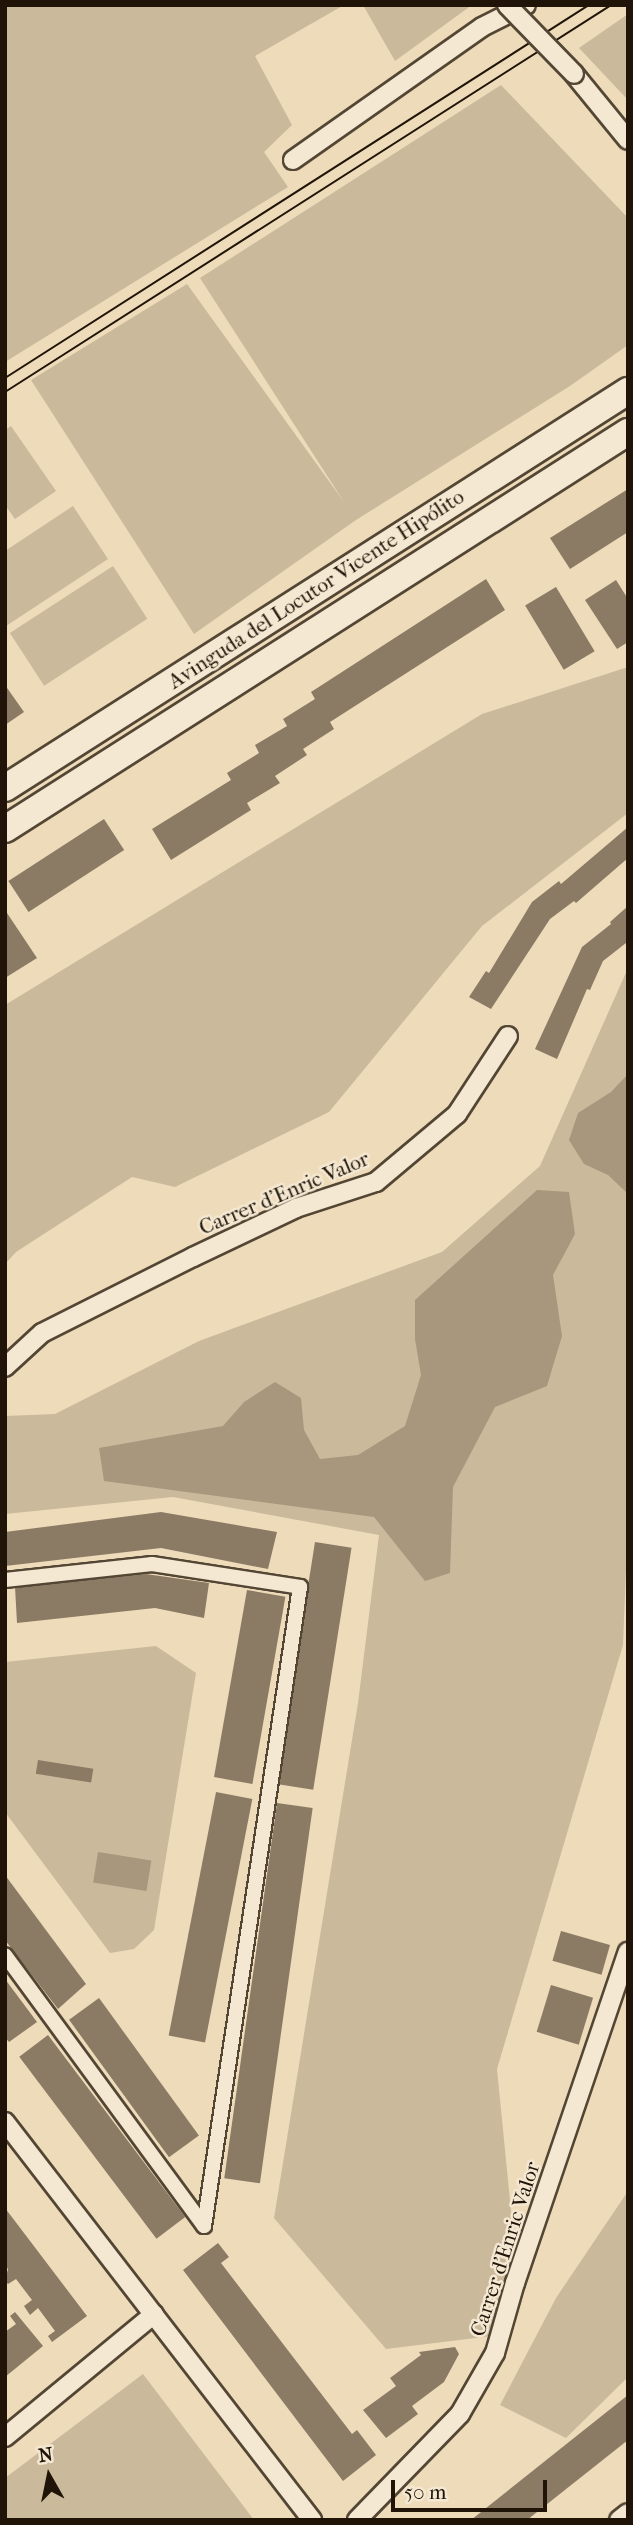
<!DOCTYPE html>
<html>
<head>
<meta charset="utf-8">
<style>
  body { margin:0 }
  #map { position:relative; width:633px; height:2525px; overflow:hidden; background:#eedbba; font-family:"IM FELL French Canon",serif }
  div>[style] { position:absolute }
  .green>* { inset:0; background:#cbb99c; transform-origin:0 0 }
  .water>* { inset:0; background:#a8977d; transform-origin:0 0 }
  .building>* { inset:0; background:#8b7b64; transform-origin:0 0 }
  .roads { filter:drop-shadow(2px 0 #534634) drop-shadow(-2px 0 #534634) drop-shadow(0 2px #534634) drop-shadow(0 -2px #534634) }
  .pedestrian>* { height:14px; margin:-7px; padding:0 7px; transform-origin:7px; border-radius:7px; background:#f4e8d2 }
  .minor>* { height:18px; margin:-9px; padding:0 9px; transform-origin:9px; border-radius:9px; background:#f4e8d2 }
  .secondary>* { height:26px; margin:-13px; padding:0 13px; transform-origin:13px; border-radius:13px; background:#f4e8d2 }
  .tram>* { height:2px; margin:-1px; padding:0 1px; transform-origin:1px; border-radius:1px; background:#1f1407 }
  .bridges { filter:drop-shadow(2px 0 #534634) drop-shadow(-2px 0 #534634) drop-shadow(0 2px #534634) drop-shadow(0 -2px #534634) }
  .minor-bridge>* { height:18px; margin:-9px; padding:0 9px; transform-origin:9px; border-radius:9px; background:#f4e8d2 }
  span { translate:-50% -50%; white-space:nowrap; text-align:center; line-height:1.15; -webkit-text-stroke:5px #f4e8d2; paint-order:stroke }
  .street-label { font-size:21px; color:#1f1407 }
  .frame { position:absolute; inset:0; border:7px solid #1f1407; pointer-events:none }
  .north { position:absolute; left:14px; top:2441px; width:70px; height:70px; -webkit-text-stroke:5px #f4e8d2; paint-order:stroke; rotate:351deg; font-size:19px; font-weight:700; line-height:28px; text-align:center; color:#1f1407 }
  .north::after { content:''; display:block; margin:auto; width:24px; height:32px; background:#1f1407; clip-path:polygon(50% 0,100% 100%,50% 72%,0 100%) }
  .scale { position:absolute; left:391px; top:2480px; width:156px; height:32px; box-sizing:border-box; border:4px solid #1f1407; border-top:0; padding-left:9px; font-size:21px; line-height:24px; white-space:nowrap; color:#1f1407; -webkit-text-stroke:5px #f4e8d2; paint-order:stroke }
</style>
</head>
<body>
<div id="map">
  <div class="green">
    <div style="clip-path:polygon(5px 5px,344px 5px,255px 56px,292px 125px,264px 152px,288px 187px,5px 362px)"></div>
    <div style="clip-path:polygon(363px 5px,472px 5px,395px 61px)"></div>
    <div style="clip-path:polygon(628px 14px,628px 100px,579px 48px)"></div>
    <div style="clip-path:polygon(501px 85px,628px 218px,628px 345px,570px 386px,356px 520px,194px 634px,31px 380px,187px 284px,344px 502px,200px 278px)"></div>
    <div style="clip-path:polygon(11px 426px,56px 491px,15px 519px,5px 505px,5px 430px)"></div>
    <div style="clip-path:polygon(73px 506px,108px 559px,6px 626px,5px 551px)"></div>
    <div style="left:113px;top:566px;width:63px;height:123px;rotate:57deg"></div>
    <div style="clip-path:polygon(628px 667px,628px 813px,482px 926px,329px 1112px,175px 1187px,132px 1177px,16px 1252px,5px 1264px,5px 1005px,482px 714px)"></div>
    <div style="clip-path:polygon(628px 968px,628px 1519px,623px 1645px,497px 2069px,514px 2241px,492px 2336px,386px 2349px,274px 2218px,358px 1703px,379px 1535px,173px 1497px,5px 1514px,5px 1416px,55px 1414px,199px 1341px,442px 1252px,540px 1166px)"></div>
    <div style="clip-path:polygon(156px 1646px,196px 1673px,154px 1930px,134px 1949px,110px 1953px,5px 1812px,5px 1662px)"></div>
    <div style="clip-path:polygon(628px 2191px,628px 2377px,566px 2438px,500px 2405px,556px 2298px)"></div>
    <div style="clip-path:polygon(143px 2374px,254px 2520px,5px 2520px,5px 2478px)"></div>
  </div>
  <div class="water">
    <div style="clip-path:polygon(628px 1074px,628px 1228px,626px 1192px,608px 1175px,584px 1164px,569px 1140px,578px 1113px,611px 1092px)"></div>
    <div style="clip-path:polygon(537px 1190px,569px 1192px,575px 1234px,553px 1275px,562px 1336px,547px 1386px,495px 1407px,453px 1487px,450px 1573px,425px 1581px,374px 1517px,104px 1481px,99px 1448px,223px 1426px,244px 1402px,275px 1382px,301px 1398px,304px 1430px,320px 1459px,358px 1455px,405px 1426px,421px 1375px,415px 1339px,415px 1300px)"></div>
    <div style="left:98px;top:1852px;width:54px;height:31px;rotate:9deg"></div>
  </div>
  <div class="building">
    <div style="clip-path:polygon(628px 489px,628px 532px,570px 569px,550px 538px)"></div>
    <div style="clip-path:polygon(486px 579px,505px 610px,330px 722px,334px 729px,303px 749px,307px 755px,275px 776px,280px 783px,247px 803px,251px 810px,171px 860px,152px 829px,231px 780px,227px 773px,259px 753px,255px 745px,287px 726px,283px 719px,315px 699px,311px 692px)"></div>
    <div style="clip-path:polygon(616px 580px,628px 599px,628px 642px,617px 649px,585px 600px)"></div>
    <div style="left:556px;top:587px;width:75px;height:36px;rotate:59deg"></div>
    <div style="clip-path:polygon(5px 685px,24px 712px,5px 725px)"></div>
    <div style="left:104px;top:819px;width:37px;height:114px;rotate:57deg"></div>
    <div style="clip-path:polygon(628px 827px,628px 858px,576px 903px,574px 901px,550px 919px,491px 1009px,469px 997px,486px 971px,489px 973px,532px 902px,559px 881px,561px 884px)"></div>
    <div style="clip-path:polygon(628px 906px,626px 943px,603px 961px,590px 990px,587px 989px,557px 1059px,535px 1049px,582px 947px,611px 924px,610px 922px)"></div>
    <div style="clip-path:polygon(5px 910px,37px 958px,5px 978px)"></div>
    <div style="clip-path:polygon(161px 1512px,277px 1532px,268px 1569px,161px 1548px,5px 1566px,5px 1532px)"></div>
    <div style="left:315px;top:1542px;width:37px;height:245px;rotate:9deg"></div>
    <div style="clip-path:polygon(146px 1574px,209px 1583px,204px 1618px,155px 1608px,17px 1623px,15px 1587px)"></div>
    <div style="left:247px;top:1590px;width:39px;height:190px;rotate:10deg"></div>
    <div style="left:38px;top:1760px;width:56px;height:14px;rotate:9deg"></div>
    <div style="left:216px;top:1792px;width:37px;height:248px;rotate:11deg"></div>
    <div style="left:277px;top:1803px;width:36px;height:379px;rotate:8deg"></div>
    <div style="clip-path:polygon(5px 1875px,86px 1984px,58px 2009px,5px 1940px)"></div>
    <div style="left:561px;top:1931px;width:51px;height:31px;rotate:16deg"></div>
    <div style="clip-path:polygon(5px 1979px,37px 2022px,9px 2042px,5px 2037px)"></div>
    <div style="left:551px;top:1985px;width:44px;height:49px;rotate:17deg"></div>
    <div style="left:99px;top:1998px;width:170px;height:37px;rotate:54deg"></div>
    <div style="left:48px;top:2035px;width:228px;height:36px;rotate:53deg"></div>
    <div style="clip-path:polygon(5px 2208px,87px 2316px,52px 2342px,48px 2336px,55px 2331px,38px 2308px,30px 2315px,24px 2306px,32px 2300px,16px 2279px,8px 2284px,5px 2281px,8px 2269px,5px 2265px)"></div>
    <div style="clip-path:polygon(218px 2243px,229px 2257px,221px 2263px,352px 2434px,357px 2430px,376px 2455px,343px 2481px,183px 2270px)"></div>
    <div style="clip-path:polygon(15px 2312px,43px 2346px,5px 2377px,5px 2332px,16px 2324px,10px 2316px)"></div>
    <div style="clip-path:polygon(455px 2347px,459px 2354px,444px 2382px,412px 2406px,418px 2414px,386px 2438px,363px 2410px,396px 2386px,390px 2378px,421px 2355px,419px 2352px)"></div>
    <div style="clip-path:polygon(628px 2395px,628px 2440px,527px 2520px,471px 2520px)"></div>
  </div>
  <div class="roads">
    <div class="pedestrian">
      <div style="left:5px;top:1580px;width:148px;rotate:-6.2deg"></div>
      <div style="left:152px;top:1564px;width:150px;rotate:8.8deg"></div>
      <div style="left:300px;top:1587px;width:646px;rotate:98.54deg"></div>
      <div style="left:204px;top:2226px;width:336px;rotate:-126.3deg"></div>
    </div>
    <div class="minor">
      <div style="left:574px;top:74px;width:85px;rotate:50.7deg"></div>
      <div style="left:293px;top:160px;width:231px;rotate:-35.1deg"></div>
      <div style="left:482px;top:27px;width:49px;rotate:-26.6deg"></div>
      <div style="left:5px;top:1367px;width:50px;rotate:-42.6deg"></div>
      <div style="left:42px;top:1333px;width:169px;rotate:-26.7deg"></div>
      <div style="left:193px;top:1257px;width:114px;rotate:-25.4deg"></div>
      <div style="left:296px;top:1208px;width:84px;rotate:-18deg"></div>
      <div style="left:376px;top:1182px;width:106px;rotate:-40deg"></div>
      <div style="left:457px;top:1114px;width:93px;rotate:-56.8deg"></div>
      <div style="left:5px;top:2122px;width:503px;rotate:52.35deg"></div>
      <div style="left:5px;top:2437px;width:193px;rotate:-39.5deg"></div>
      <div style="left:357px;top:2520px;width:148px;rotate:-45.8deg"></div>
      <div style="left:460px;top:2414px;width:70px;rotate:-60.2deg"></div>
      <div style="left:495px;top:2353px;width:73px;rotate:-74.1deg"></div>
      <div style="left:515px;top:2283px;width:350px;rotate:-71.2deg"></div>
      <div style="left:619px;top:2520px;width:11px;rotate:-38deg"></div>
    </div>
    <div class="secondary">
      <div style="left:5px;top:788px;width:739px;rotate:-32.51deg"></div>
      <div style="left:5px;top:829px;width:739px;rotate:-32.51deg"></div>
    </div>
  </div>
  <div class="tram">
    <div style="left:5px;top:378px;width:693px;rotate:-32.57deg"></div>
    <div style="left:5px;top:392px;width:719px;rotate:-32.56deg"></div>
  </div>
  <div class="bridges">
    <div class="minor-bridge">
      <div style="left:507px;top:5px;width:96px;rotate:45.8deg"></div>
    </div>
  </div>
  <div class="street-label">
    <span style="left:316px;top:589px;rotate:-33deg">Avinguda del Locutor Vicente Hipólito</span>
    <span style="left:284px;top:1193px;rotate:-23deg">Carrer d'Enric Valor</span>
    <span style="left:505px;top:2249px;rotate:-72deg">Carrer d'Enric Valor</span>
  </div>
  <div class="frame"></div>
  <div class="north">N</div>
  <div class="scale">50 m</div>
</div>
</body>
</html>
